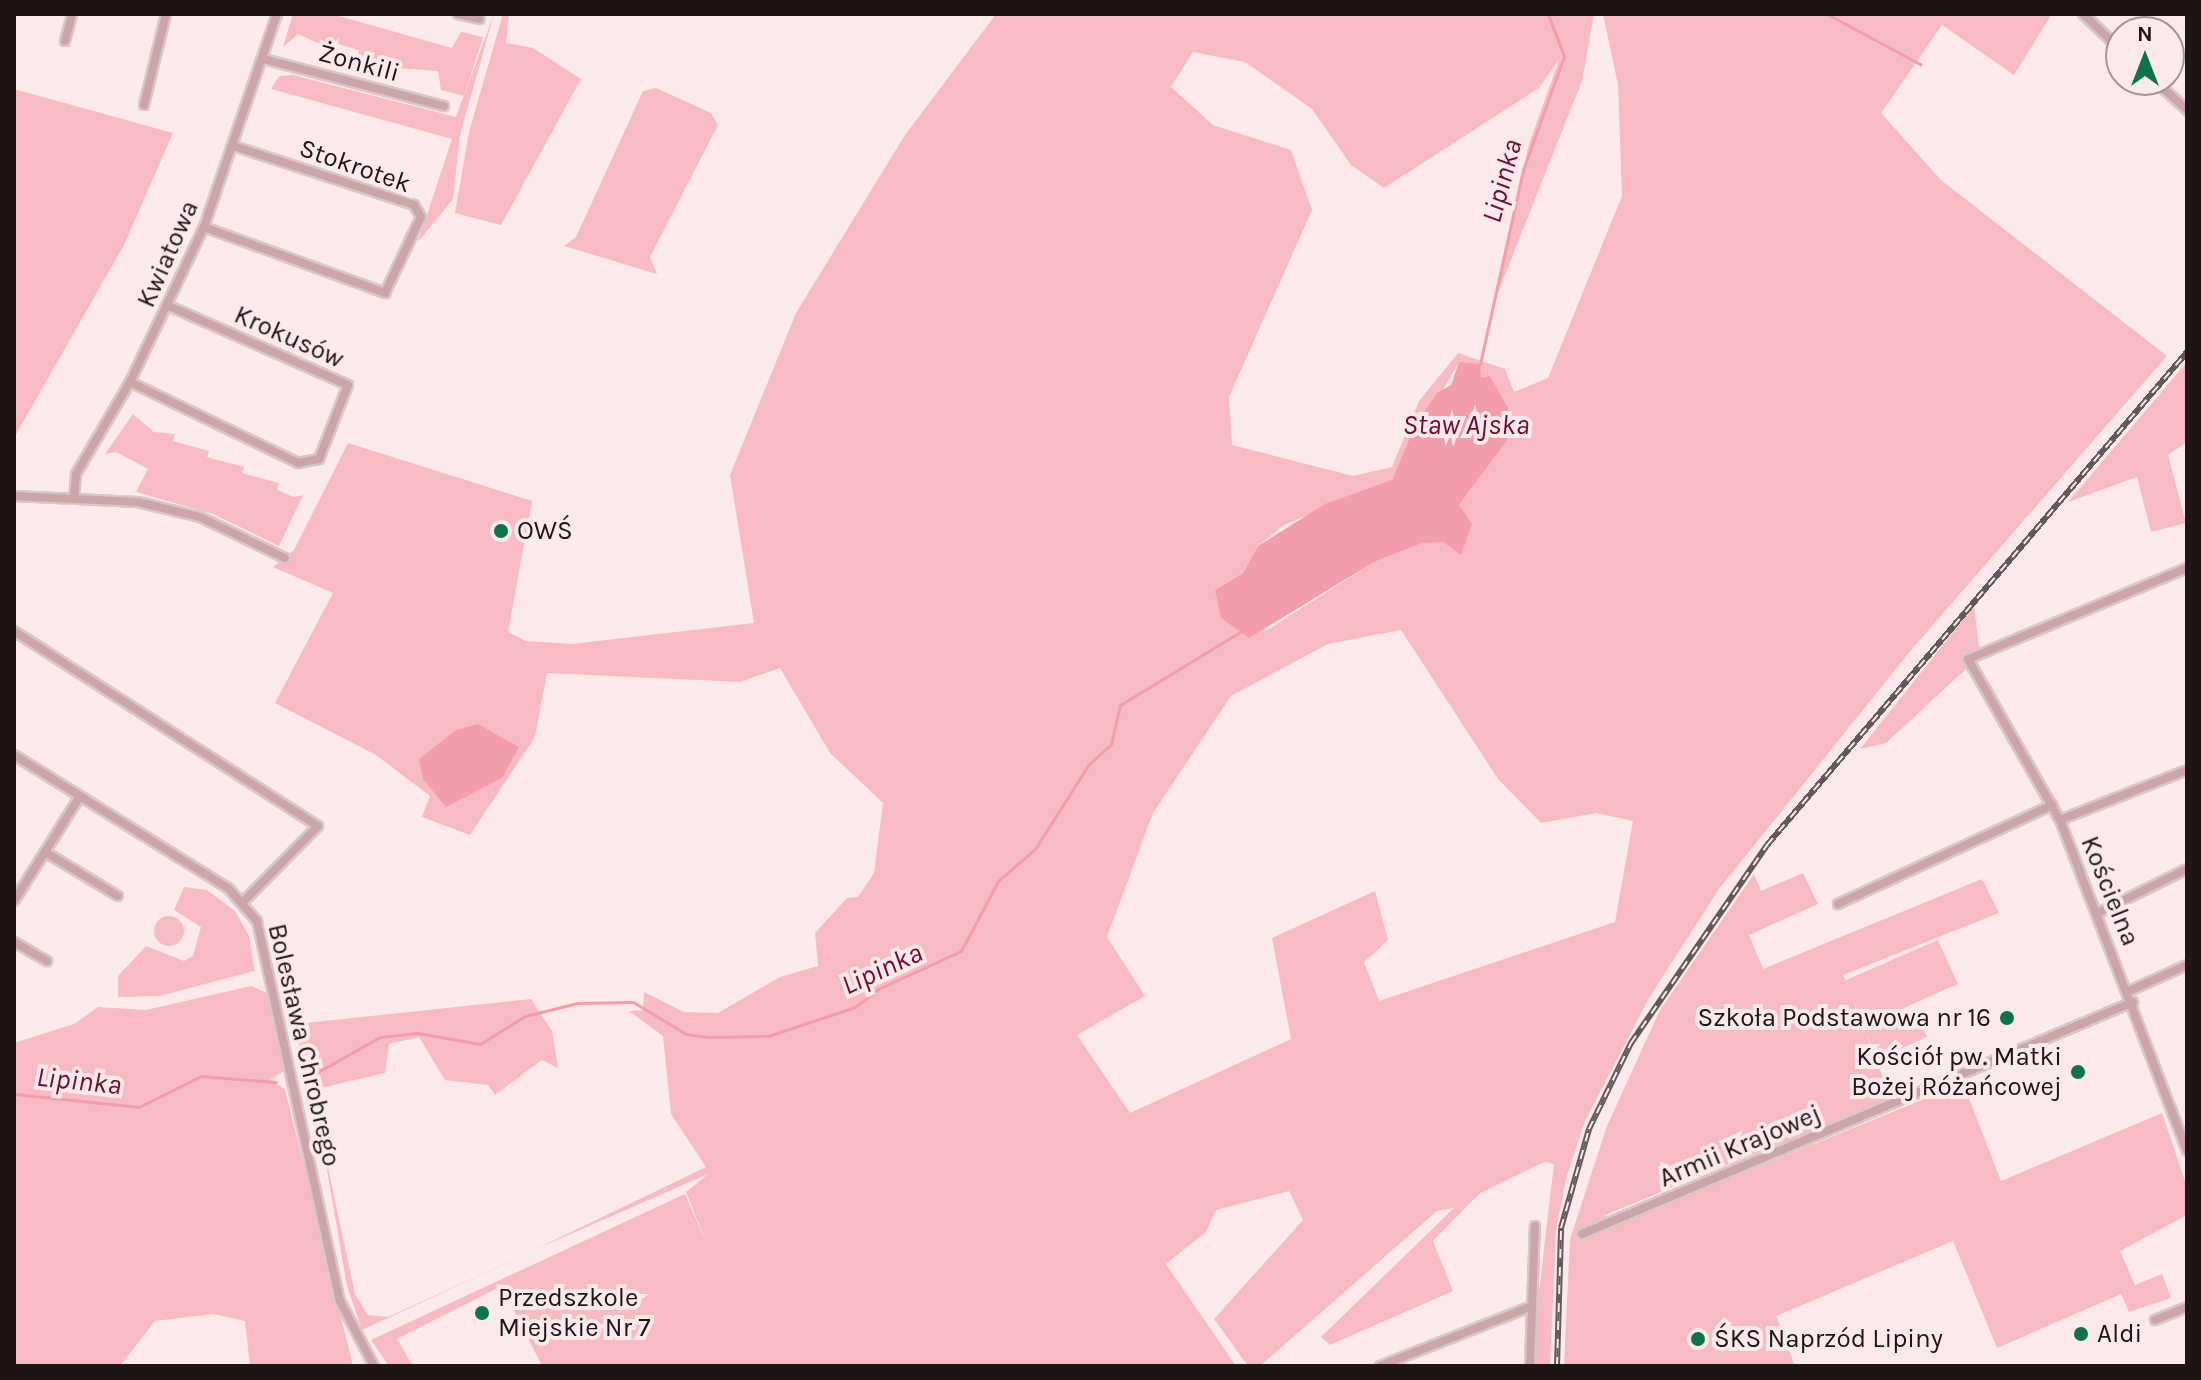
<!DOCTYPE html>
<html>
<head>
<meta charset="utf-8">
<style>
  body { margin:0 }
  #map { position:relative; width:2201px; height:1380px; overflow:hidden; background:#fce9eb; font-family:Karla,sans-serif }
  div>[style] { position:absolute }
  .green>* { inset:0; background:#f8bbc3 }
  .round { border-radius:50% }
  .water>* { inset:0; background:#f39daa }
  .stream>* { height:3px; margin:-1.5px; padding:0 1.5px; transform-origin:1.5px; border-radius:1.5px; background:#f39daa }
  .roads { filter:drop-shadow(2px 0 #d8c7c9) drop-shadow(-2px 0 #d8c7c9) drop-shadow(0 2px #d8c7c9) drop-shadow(0 -2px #d8c7c9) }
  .street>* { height:8px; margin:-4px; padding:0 4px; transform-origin:4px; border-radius:4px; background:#cca5aa }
  .rail>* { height:6px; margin-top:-3px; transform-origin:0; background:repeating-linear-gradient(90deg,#fce9eb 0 9px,#64595a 0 18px); box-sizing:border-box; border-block:2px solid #64595a }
  .dots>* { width:22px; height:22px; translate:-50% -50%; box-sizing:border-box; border:4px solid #fce9eb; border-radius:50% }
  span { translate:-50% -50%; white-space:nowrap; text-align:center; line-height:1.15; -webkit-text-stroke:8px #fce9eb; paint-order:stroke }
  .street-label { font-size:26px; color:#1d1516 }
  .poi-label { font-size:26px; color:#1d1516 }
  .left { translate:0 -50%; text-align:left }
  .right { translate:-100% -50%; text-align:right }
  .water-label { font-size:28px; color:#710a2c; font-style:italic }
  .frame { position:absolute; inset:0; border:16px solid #1d1516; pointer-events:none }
  .north { position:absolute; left:2105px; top:16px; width:80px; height:80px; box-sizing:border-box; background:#fce9eb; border:2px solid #a39496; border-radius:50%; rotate:0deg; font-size:22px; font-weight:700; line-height:32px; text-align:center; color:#1d1516 }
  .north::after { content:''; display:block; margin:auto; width:28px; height:36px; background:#0c734b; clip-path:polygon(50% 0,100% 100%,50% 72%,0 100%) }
</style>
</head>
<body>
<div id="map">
  <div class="green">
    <div style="clip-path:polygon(293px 14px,332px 14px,452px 48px,461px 32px,483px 37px,464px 96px,441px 90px,438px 71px,397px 68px,399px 60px,378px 55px,376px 62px,358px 57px,359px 50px,338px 44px,336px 51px,298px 34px,283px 47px)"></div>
    <div style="clip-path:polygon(494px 14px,460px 135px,453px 199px,418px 242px,452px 139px,271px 89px,279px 76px,293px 75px,456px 117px)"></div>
    <div style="clip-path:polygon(503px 14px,509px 14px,506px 43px,533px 48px,581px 79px,501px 225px,455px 213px,469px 132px)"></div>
    <div style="clip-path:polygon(evenodd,996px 14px,1594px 14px,1582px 81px,1493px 305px,1529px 144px,1559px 60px,1539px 88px,1384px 188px,1351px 165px,1312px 109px,1245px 62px,1193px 52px,1171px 87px,1213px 125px,1291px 150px,1312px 210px,1229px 397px,1232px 445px,1353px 476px,1392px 467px,1419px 401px,1458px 353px,1505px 369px,1514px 392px,1548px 378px,1622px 196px,1618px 85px,1603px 14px,2052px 14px,2014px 75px,1942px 25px,1881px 113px,1941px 180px,2167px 356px,1912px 649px,1719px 889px,1649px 998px,1585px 1121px,1566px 1179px,1556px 1230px,1550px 1366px,1535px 1366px,1533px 1342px,1554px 1164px,1544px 1162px,1479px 1194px,1433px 1241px,1453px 1291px,1330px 1345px,1321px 1337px,1454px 1208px,1437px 1211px,1260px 1366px,1248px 1366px,1214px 1319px,1303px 1220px,1289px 1191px,1216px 1210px,1206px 1232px,1166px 1264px,1236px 1366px,542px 1366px,502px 1286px,397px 1339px,413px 1366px,389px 1366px,371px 1340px,685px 1194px,708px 1247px,686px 1192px,708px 1174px,534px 1250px,706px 1167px,671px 1114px,663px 1036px,629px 1011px,643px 1010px,644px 992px,684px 1012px,718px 1013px,780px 977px,818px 966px,815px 933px,847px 898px,858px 897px,874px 873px,883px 803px,830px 753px,780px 668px,740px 682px,547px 673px,535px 737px,470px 835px,422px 817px,430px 796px,376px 755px,275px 703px,333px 593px,273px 567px,294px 550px,348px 443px,532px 501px,508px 632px,526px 641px,572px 644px,754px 623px,730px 475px,796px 313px,905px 135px,996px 14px,1459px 362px,1481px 378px,1508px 438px,1459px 505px,1461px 554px,1443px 542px,1422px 542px,1374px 562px,1266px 631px,1215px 590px,1243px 573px,1258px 546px,1284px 525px,1392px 480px,1459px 362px,996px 14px,1401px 630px,1498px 779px,1541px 823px,1596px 813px,1633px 821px,1615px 922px,1379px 1001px,1364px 962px,1388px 940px,1375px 891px,1272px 938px,1291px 1039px,1130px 1113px,1077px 1035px,1145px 996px,1107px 937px,1153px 813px,1231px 696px,1328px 644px,1401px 630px)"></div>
    <div style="clip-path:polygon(656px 88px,711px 113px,718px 125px,650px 257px,657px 274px,564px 246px,576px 237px,643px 91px)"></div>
    <div style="clip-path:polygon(14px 89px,173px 133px,124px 245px,14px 438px)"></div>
    <div style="clip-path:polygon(2187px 362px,2187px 442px,2168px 455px,2186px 523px,2151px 532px,2137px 477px,2068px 502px)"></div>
    <div style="clip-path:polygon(133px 414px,154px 432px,175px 434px,173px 441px,209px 451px,207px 457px,244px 467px,242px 473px,279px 483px,277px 490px,294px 497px,303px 495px,279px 546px,213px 514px,136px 492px,148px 469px,116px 452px,105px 454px)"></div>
    <div style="clip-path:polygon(1974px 606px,1980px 656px,1886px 743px,1860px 749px)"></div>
    <div style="clip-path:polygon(1803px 873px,1818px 904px,1749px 935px,1763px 969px,1982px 879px,1999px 913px,1843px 975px,1846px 980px,1938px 940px,1958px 984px,1865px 1025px,1853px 1000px,1865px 1030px,1915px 1009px,1927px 1037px,1878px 1059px,1866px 1034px,1891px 1098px,1605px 1215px,1609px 1228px,1963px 1083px,2001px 1181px,2162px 1113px,2187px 1187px,2187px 1215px,2120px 1251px,2135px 1285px,2162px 1274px,2171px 1298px,2129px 1312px,2121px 1294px,1997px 1348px,1953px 1241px,1776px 1316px,1795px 1366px,1564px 1366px,1570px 1239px,1607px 1126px,1660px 1010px,1754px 874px,1761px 891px)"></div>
    <div style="clip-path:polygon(184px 887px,207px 890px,235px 911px,249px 936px,255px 971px,159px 996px,118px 997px,118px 976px,146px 946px,184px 961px,193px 956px,201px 927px,174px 910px)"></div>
    <div class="round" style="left:154px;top:916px;width:30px;height:30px"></div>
    <div style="clip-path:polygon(251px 986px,269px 994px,284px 1071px,270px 1080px,285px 1089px,353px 1366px,250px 1366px,245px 1321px,213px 1314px,155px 1321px,120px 1366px,14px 1366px,14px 1043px,74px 1024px,98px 1007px,146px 1010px)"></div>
    <div style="clip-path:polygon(531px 999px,552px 1031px,558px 1068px,542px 1060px,495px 1095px,488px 1085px,445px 1080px,419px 1037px,389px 1044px,385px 1073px,308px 1091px,306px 1078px,316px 1075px,305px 1072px,296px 1031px,306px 1023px)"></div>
    <div style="clip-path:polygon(321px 1135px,355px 1294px,368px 1315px,388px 1317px,526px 1254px,362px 1330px,347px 1286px)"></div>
  </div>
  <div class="water">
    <div style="clip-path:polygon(1459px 362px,1480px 364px,1481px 378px,1490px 376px,1508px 408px,1508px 439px,1459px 505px,1472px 524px,1461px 555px,1443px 542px,1422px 543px,1374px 562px,1249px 638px,1221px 618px,1215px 590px,1243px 573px,1258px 546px,1325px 504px,1392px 480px,1415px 426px,1437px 393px,1451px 385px)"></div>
    <div style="clip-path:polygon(478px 724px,519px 747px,502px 778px,446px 807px,423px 779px,419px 759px,456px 730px)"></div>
  </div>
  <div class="stream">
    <div style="left:1827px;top:14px;width:106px;rotate:28.3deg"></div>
    <div style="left:1480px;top:364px;width:199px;rotate:-77.5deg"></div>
    <div style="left:1523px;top:170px;width:121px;rotate:-70.2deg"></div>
    <div style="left:1564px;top:56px;width:45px;rotate:-110.9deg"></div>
    <div style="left:316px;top:1073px;width:73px;rotate:-29.4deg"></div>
    <div style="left:380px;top:1037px;width:38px;rotate:-6deg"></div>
    <div style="left:418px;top:1033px;width:63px;rotate:10.1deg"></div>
    <div style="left:480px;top:1044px;width:53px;rotate:-31.9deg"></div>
    <div style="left:525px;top:1016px;width:54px;rotate:-14deg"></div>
    <div style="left:577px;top:1003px;width:56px;rotate:-1deg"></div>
    <div style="left:633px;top:1002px;width:62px;rotate:31.1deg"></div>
    <div style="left:686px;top:1034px;width:22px;rotate:8deg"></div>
    <div style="left:708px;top:1037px;width:60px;rotate:-1deg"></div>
    <div style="left:768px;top:1036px;width:92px;rotate:-18.4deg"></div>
    <div style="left:855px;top:1007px;width:29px;rotate:-38deg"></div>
    <div style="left:878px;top:989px;width:91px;rotate:-24.6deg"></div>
    <div style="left:961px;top:951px;width:79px;rotate:-62.1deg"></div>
    <div style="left:998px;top:881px;width:49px;rotate:-40.9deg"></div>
    <div style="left:1035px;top:849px;width:101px;rotate:-57.6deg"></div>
    <div style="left:1089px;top:764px;width:30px;rotate:-42deg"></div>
    <div style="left:1111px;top:744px;width:40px;rotate:-77deg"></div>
    <div style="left:1120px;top:705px;width:140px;rotate:-31.3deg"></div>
    <div style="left:14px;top:1094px;width:126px;rotate:5.9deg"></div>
    <div style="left:139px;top:1107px;width:69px;rotate:-26.6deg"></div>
    <div style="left:201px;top:1076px;width:75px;rotate:4.6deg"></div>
  </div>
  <div class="roads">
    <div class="street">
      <div style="left:458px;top:14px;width:22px;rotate:13deg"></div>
      <div style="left:2083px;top:14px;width:52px;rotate:43.5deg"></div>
      <div style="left:65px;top:41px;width:28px;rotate:-75deg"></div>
      <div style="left:263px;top:59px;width:187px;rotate:14.6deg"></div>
      <div style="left:2154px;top:80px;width:45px;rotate:42.3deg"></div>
      <div style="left:144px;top:105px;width:94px;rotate:-76.4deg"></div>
      <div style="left:204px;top:227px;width:193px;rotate:20deg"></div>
      <div style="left:385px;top:293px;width:84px;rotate:-64.7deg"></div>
      <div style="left:421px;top:217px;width:14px;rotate:-120deg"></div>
      <div style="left:414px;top:205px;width:189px;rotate:-161.9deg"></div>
      <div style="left:130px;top:382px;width:187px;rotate:25.7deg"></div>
      <div style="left:298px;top:463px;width:21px;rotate:-11deg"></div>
      <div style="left:319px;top:459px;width:79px;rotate:-68.6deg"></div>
      <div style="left:348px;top:385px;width:196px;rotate:-156.2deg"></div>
      <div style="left:14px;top:496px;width:124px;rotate:2.8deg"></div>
      <div style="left:138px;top:502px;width:64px;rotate:13.6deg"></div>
      <div style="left:200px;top:517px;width:94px;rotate:25.8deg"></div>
      <div style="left:74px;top:498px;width:24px;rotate:-85deg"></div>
      <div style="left:76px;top:474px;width:107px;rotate:-59.6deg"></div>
      <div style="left:130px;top:382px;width:172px;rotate:-64.5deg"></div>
      <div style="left:204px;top:227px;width:225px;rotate:-71.1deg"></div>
      <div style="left:2187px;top:568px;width:237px;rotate:157.4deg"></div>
      <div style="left:1968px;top:659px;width:185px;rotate:60.3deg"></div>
      <div style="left:2060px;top:820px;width:354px;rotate:69deg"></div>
      <div style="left:14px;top:631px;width:361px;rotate:32.7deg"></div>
      <div style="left:318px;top:826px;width:107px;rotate:134.6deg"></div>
      <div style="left:14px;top:755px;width:252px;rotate:31.9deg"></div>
      <div style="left:228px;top:888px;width:44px;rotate:48.7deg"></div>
      <div style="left:257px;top:921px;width:389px;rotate:77.7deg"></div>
      <div style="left:340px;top:1301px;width:73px;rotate:62.4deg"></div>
      <div style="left:2060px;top:820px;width:136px;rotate:-21.5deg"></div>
      <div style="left:45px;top:852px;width:85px;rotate:31.1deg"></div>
      <div style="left:14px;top:901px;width:124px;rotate:-57.8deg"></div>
      <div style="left:1838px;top:904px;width:236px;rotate:-24.8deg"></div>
      <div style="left:2098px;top:913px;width:99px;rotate:-26.3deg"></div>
      <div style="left:14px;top:942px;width:38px;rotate:30deg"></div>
      <div style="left:2129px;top:991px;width:64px;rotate:-24.1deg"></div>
      <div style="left:1582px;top:1234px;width:598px;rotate:-22.83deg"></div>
      <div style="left:2155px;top:1320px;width:35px;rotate:-22deg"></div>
      <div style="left:1380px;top:1366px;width:161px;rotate:-21.5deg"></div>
      <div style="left:1530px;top:1366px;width:140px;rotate:-88deg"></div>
    </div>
  </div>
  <div class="rail">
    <div style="left:1557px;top:1366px;width:138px;rotate:-88.3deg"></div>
    <div style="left:1561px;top:1228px;width:103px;rotate:-74.2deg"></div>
    <div style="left:1589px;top:1129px;width:96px;rotate:-64deg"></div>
    <div style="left:1631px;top:1043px;width:240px;rotate:-55.5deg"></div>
    <div style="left:1767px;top:845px;width:648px;rotate:-49.57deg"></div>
  </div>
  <div class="dots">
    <div style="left:501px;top:531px;background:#0c734b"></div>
    <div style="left:2007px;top:1018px;background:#0c734b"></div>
    <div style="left:2078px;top:1072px;background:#0c734b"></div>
    <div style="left:482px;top:1313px;background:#0c734b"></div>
    <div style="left:2081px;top:1334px;background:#0c734b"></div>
    <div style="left:1698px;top:1339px;background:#0c734b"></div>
  </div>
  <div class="street-label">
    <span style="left:359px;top:63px;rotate:15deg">Żonkili</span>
    <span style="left:355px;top:166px;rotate:19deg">Stokrotek</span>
    <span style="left:168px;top:254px;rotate:-66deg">Kwiatowa</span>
    <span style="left:289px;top:337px;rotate:24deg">Krokusów</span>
    <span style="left:2110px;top:891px;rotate:68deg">Kościelna</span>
    <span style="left:304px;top:1045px;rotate:77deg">Bolesława Chrobrego</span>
    <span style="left:1740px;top:1146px;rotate:-23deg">Armii Krajowej</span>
  </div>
  <div class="poi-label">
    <span class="left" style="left:517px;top:531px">OWŚ</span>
    <span class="right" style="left:1991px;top:1018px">Szkoła Podstawowa nr 16</span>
    <span class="right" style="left:2062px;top:1072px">Kościół pw. Matki<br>Bożej Różańcowej</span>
    <span class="left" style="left:498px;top:1313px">Przedszkole<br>Miejskie Nr 7</span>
    <span class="left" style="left:2097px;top:1334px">Aldi</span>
    <span class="left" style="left:1714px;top:1339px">ŚKS Naprzód Lipiny</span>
  </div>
  <div class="water-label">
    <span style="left:1502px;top:181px;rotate:-75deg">Lipinka</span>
    <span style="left:1466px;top:425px">Staw Ajska</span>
    <span style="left:882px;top:969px;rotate:-25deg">Lipinka</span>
    <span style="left:79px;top:1081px;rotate:6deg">Lipinka</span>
  </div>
  <div class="frame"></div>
  <div class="north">N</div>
</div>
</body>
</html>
